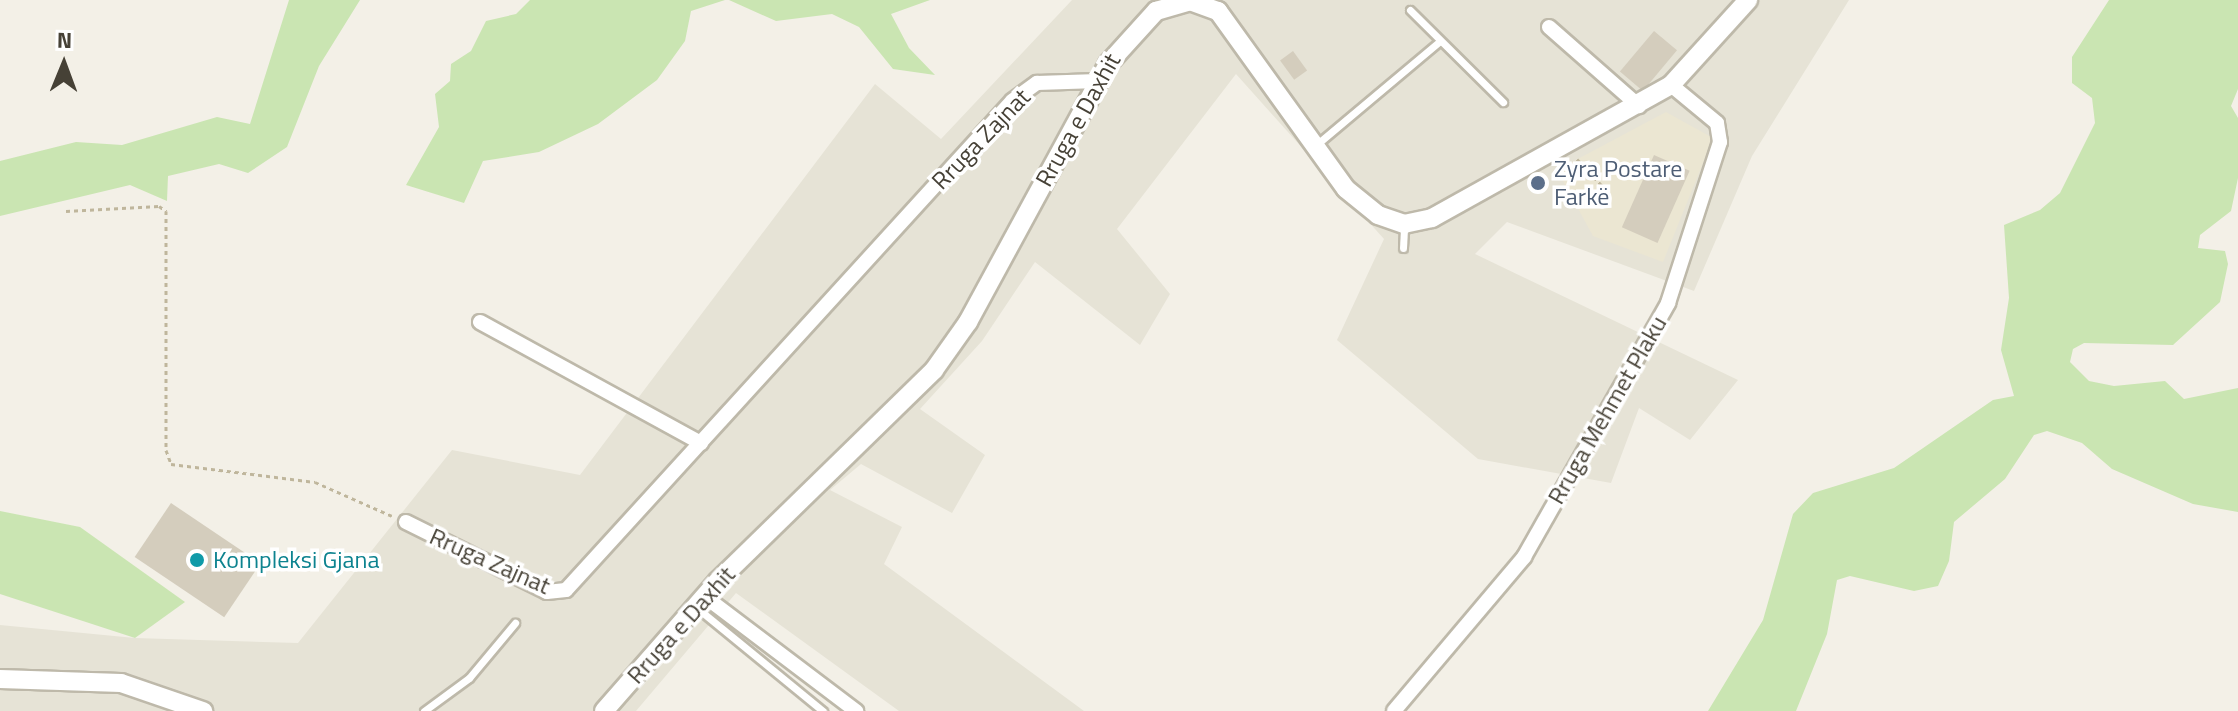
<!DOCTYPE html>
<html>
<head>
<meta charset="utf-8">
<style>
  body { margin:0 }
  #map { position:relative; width:2238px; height:711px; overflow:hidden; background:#f3f0e7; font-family:"Titillium Web",sans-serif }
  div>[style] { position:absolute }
  .residential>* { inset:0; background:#e6e3d6 }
  .education>* { inset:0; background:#ebe6d2 }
  .green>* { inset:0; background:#cae5b2 }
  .building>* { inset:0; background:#d4cdbd; transform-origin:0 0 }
  .path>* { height:3px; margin-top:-1.5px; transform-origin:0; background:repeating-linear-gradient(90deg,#bfb69c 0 4px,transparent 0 8px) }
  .roads { filter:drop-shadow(2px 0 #beb9aa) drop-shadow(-2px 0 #beb9aa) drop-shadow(0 2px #beb9aa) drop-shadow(0 -2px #beb9aa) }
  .service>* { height:7px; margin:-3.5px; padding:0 3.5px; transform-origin:3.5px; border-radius:3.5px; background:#fff }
  .minor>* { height:14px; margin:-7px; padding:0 7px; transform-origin:7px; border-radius:7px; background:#fff }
  .tertiary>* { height:18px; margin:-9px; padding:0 9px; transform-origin:9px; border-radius:9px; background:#fff }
  .dots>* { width:22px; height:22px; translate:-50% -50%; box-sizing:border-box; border:4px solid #fff; border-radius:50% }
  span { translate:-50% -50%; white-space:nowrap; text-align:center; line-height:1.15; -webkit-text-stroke:7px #fff; paint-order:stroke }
  .street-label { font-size:24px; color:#464136 }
  .service-label { font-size:24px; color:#4e5e75 }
  .left { translate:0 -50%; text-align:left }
  .culture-label { font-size:24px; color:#0d838f }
  .north { position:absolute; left:24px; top:24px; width:80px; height:80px; -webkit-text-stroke:6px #fff; paint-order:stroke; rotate:1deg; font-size:22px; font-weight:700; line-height:32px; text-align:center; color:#464136 }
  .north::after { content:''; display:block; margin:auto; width:28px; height:36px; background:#464136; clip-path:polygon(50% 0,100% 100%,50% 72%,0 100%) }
</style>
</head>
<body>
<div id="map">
  <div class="residential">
    <div style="clip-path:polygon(1072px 0,1849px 0,1752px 156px,1694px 291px,1507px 222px,1475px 254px,1738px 380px,1690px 440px,1639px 408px,1611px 483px,1478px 459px,1337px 340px,1384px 239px,1236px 74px,1117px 229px,1170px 294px,1140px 345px,1035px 262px,982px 341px,920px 409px,985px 455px,952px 513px,861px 464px,830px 490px,902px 527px,884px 564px,1084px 711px,899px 711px,736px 593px,636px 711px,0 711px,0 625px,135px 638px,298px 643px,452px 450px,580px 475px,875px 84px,941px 139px)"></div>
  </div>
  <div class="education">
    <div style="clip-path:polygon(1666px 112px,1713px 138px,1663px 262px,1593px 236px,1557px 170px)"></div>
  </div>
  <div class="green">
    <div style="clip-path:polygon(289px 0,360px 0,319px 66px,287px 147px,248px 173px,219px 164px,168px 176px,167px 201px,130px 185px,0 216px,0 161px,76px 142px,122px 145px,217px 117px,250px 124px)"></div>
    <div style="clip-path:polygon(530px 0,725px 0,691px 11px,685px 41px,657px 80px,598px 124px,539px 152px,483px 161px,464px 203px,406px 185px,439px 127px,435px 94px,450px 81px,451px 64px,471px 51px,486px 21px,516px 14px)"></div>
    <div style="clip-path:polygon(729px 0,930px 0,891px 14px,909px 48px,935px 75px,893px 69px,859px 27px,832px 14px,776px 21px)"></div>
    <div style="clip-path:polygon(2109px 0,2238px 0,2238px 89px,2231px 106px,2238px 118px,2238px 178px,2231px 211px,2200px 235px,2198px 248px,2225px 251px,2228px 264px,2220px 302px,2173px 345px,2084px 343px,2073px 349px,2070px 362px,2089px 381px,2114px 386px,2165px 381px,2184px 399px,2238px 388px,2238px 512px,2193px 504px,2112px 469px,2082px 443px,2047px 431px,2034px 435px,2005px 479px,1954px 522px,1949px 561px,1938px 586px,1914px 591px,1850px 576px,1837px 580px,1827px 634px,1796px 711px,1708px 711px,1763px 620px,1793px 514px,1813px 493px,1894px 468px,1993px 400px,2014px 396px,2001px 350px,2009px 298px,2004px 225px,2040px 210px,2060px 193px,2095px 123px,2092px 98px,2072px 83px,2072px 57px)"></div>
    <div style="clip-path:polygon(0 511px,80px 527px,185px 602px,135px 638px,0 594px)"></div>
  </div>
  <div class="building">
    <div style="left:1654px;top:31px;width:30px;height:53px;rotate:40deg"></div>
    <div style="left:1293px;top:51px;width:24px;height:16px;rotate:54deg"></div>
    <div style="left:1654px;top:155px;width:39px;height:79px;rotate:24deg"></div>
    <div style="left:171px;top:503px;width:108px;height:65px;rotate:34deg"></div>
  </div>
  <div class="path">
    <div style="left:1577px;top:159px;width:44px;rotate:46.8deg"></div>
    <div style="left:66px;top:211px;width:93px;rotate:-3.1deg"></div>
    <div style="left:159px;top:206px;width:9px;rotate:36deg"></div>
    <div style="left:166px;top:211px;width:239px;rotate:90deg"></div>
    <div style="left:166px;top:450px;width:15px;rotate:70deg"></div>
    <div style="left:171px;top:464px;width:145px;rotate:7.1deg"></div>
    <div style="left:315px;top:482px;width:84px;rotate:23.8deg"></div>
  </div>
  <div class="roads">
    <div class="service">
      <div style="left:1410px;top:10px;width:131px;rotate:44.7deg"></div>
      <div style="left:1316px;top:145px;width:162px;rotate:-40deg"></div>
      <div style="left:1403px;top:248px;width:22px;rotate:-87deg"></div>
      <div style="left:697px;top:608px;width:163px;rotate:39.3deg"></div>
      <div style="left:424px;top:711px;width:56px;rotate:-36.3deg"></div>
      <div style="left:469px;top:678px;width:72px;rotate:-50.1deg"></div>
    </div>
    <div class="minor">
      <div style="left:1549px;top:27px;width:120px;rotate:41.3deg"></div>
      <div style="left:480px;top:322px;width:252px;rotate:28.7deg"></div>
      <div style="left:406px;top:522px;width:157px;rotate:26.4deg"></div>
      <div style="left:547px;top:592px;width:19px;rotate:-6deg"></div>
      <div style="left:566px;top:590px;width:662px;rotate:-47.63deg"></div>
      <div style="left:1012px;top:101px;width:31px;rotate:-36deg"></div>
      <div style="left:1037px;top:83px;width:61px;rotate:-1.9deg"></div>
      <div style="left:704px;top:596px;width:191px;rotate:37.1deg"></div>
      <div style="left:1394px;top:711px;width:202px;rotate:-49.8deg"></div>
      <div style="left:1524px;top:557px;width:292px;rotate:-60.4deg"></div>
      <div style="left:1668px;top:303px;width:169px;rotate:-72.1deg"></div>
      <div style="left:1720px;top:142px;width:19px;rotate:-99deg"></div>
      <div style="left:1717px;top:123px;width:60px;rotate:-140.4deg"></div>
    </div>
    <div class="tertiary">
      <div style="left:0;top:679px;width:121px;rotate:1.9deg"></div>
      <div style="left:121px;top:683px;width:87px;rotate:18.9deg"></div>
      <div style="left:604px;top:711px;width:173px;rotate:-48.8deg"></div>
      <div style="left:718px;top:581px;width:302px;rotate:-44.3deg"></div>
      <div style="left:934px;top:370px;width:59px;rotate:-54.7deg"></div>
      <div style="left:968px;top:322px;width:294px;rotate:-61.5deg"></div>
      <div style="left:1108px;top:64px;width:72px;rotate:-47.8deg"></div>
      <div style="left:1156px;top:11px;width:35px;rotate:-16deg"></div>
      <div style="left:1190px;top:1px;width:30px;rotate:20deg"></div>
      <div style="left:1218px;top:11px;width:219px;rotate:54.3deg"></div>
      <div style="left:1346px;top:189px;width:41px;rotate:39.1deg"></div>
      <div style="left:1378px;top:215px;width:28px;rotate:19deg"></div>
      <div style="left:1404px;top:224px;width:29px;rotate:-12deg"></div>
      <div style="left:1432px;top:218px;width:274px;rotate:-29.1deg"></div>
      <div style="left:1671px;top:85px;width:115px;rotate:-47.8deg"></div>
    </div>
  </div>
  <div class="dots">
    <div style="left:1538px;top:183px;background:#5c6f8a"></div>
    <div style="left:197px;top:560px;background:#0f9aa8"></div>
  </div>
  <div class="street-label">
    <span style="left:1078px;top:120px;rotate:-61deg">Rruga e Daxhit</span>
    <span style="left:981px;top:139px;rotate:-46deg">Rruga Zajnat</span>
    <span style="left:1607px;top:410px;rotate:-60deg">Rruga Mehmet Plaku</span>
    <span style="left:490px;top:561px;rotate:24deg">Rruga Zajnat</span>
    <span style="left:681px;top:625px;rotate:-48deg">Rruga e Daxhit</span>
  </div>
  <div class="service-label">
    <span class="left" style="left:1554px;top:183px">Zyra Postare<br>Farkë</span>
  </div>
  <div class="culture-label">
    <span class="left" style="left:213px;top:560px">Kompleksi Gjana</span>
  </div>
  <div class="north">N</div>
</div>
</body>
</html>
